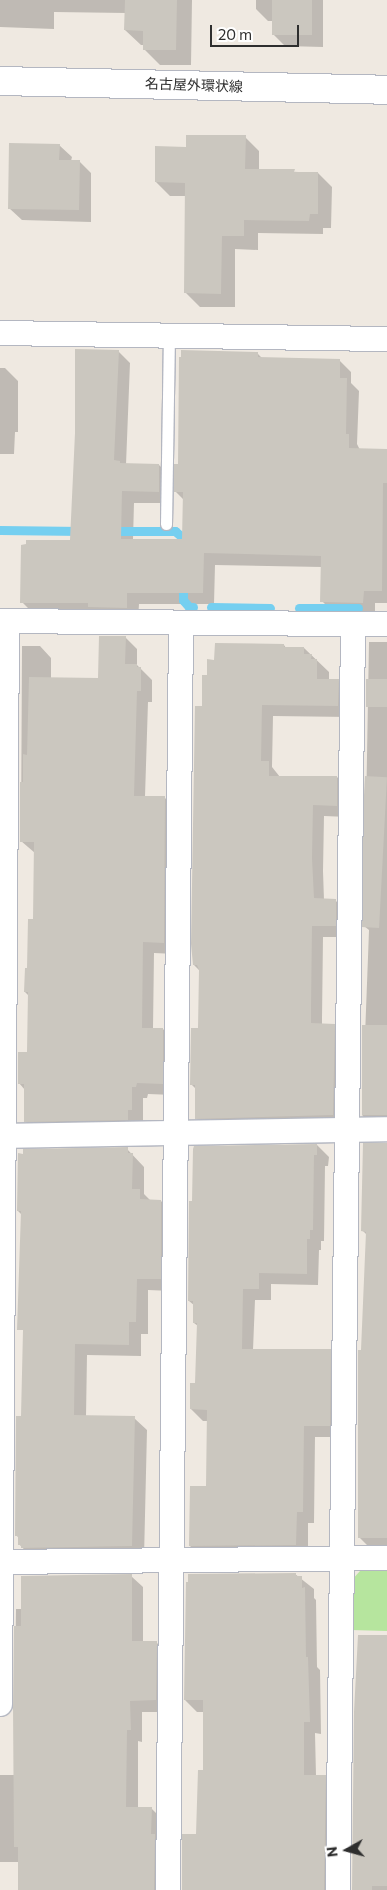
<!DOCTYPE html>
<html>
<head>
<meta charset="utf-8">
<style>
  body { margin:0 }
  #map { position:relative; width:387px; height:1890px; overflow:hidden; background:#efe9e1; font-family:Commissioner,"Noto Sans JP",sans-serif }
  div>[style] { position:absolute }
  .green>* { inset:0; background:#b6e59e }
  .shadow>* { inset:0; background:#0003 }
  .stream>* { height:9px; margin:-4.5px; padding:0 4.5px; transform-origin:4.5px; border-radius:4.5px; background:#75cff0 }
  .building>* { inset:0; background:#cbc7bf; transform-origin:0 0 }
  .roads { filter:drop-shadow(1px 0 #b4b7c1) drop-shadow(-1px 0 #b4b7c1) drop-shadow(0 1px #b4b7c1) drop-shadow(0 -1px #b4b7c1) }
  .service>* { height:11px; margin:-5.5px; padding:0 5.5px; transform-origin:5.5px; border-radius:5.5px; background:#fff }
  .minor>* { height:24px; margin:-12px; padding:0 12px; transform-origin:12px; border-radius:12px; background:#fff }
  .secondary>* { height:28px; margin:-14px; padding:0 14px; transform-origin:14px; border-radius:14px; background:#fff }
  span { translate:-50% -50%; white-space:nowrap; text-align:center; line-height:1.15; -webkit-text-stroke:4px #fff; paint-order:stroke }
  .street-label { font-size:14px; color:#2e2e2e }
  .north { position:absolute; left:322px; top:1825px; width:50px; height:50px; -webkit-text-stroke:4px #fff; paint-order:stroke; rotate:263deg; font-size:14px; font-weight:700; line-height:20px; text-align:center; color:#2e2e2e }
  .north::after { content:''; display:block; margin:auto; width:18px; height:22px; background:#2e2e2e; clip-path:polygon(50% 0,100% 100%,50% 72%,0 100%) }
  .scale { position:absolute; left:210px; top:25px; width:89px; height:22px; box-sizing:border-box; border:2px solid #2e2e2e; border-top:0; padding-left:6px; font-size:15px; line-height:18px; white-space:nowrap; color:#2e2e2e; -webkit-text-stroke:4px #fff; paint-order:stroke }
</style>
</head>
<body>
<div id="map">
  <div class="green">
    <div style="clip-path:polygon(360px 1571px,387px 1571px,387px 1631px,351px 1630px,351px 1581px)"></div>
  </div>
  <div class="shadow">
    <div style="clip-path:polygon(0 0,192px 0,191px 65px,160px 65px,144px 49px,144px 45px,141px 45px,125px 30px,126px 13px,54px 12px,54px 29px,0 27px)"></div>
    <div style="clip-path:polygon(256px 0,323px 0,323px 47px,285px 46px,273px 34px,273px 21px,268px 21px,256px 9px)"></div>
    <div style="clip-path:polygon(245px 137px,259px 151px,259px 170px,318px 173px,332px 187px,331px 228px,323px 228px,323px 234px,258px 233px,258px 250px,235px 249px,235px 307px,200px 307px,186px 293px,187px 196px,170px 196px,156px 182px,187px 148px)"></div>
    <div style="clip-path:polygon(59px 145px,72px 157px,71px 161px,79px 161px,91px 173px,91px 222px,22px 220px,9px 208px)"></div>
    <div style="clip-path:polygon(118px 351px,130px 363px,126px 465px,159px 465px,171px 477px,170px 503px,134px 503px,133px 540px,183px 540px,184px 500px,175px 491px,179px 465px,258px 354px,263px 359px,339px 360px,351px 372px,351px 383px,359px 391px,357px 444px,360px 450px,387px 450px,387px 603px,375px 603px,375px 614px,334px 613px,322px 601px,322px 567px,215px 565px,214px 604px,139px 604px,138px 620px,34px 614px,22px 602px,72px 541px)"></div>
    <div style="clip-path:polygon(0 368px,5px 368px,18px 381px,18px 432px,15px 432px,14px 454px,0 454px)"></div>
    <div style="clip-path:polygon(125px 637px,137px 649px,137px 665px,152px 680px,152px 702px,148px 702px,145px 797px,165px 798px,176px 809px,175px 954px,154px 953px,153px 1029px,163px 1029px,174px 1041px,174px 1095px,148px 1094px,147px 1098px,143px 1098px,143px 1121px,139px 1121px,139px 1131px,36px 1133px,25px 1121px,25px 1090px,19px 1083px,28px 1053px,29px 996px,25px 992px,34px 921px,35px 853px,21px 841px,22px 646px,40px 646px,51px 658px,51px 679px,99px 680px)"></div>
    <div style="clip-path:polygon(369px 642px,387px 642px,387px 1127px,374px 1127px,362px 1115px,368px 957px,369px 930px,364px 926px)"></div>
    <div style="clip-path:polygon(284px 645px,286px 648px,304px 648px,329px 672px,329px 680px,338px 680px,350px 692px,349px 717px,273px 716px,272px 767px,280px 777px,337px 777px,349px 789px,348px 817px,324px 816px,323px 871px,324px 900px,335px 900px,347px 912px,347px 937px,323px 937px,322px 1020px,322px 1025px,334px 1025px,346px 1037px,345px 1126px,208px 1130px,196px 1118px,196px 1089px,191px 1084px,199px 1029px,200px 971px,194px 965px,203px 707px,209px 677px,216px 661px)"></div>
    <div style="clip-path:polygon(387px 1143px,387px 1550px,371px 1549px,359px 1537px,367px 1235px,363px 1231px,364px 1144px)"></div>
    <div style="clip-path:polygon(317px 1145px,329px 1157px,328px 1166px,325px 1166px,324px 1241px,321px 1241px,321px 1250px,319px 1250px,318px 1285px,271px 1284px,271px 1300px,255px 1300px,253px 1350px,330px 1350px,342px 1362px,341px 1437px,315px 1437px,314px 1523px,308px 1523px,308px 1556px,202px 1558px,190px 1546px,207px 1487px,208px 1421px,203px 1421px,191px 1409px,196px 1385px,198px 1326px,194px 1323px,195px 1306px,189px 1301px)"></div>
    <div style="clip-path:polygon(127px 1149px,144px 1167px,144px 1194px,151px 1201px,161px 1201px,173px 1213px,172px 1291px,148px 1290px,148px 1334px,141px 1334px,141px 1356px,87px 1355px,86px 1417px,134px 1418px,147px 1430px,144px 1558px,34px 1560px,19px 1544px,19px 1538px,16px 1535px,22px 1417px,26px 1275px,22px 1215px,18px 1211px)"></div>
    <div style="clip-path:polygon(295px 1574px,314px 1589px,314px 1598px,316px 1600px,317px 1667px,320px 1670px,321px 1734px,315px 1733px,316px 1776px,325px 1776px,337px 1788px,336px 1890px,183px 1890px,197px 1835px,204px 1771px,204px 1712px,197px 1712px,185px 1700px)"></div>
    <div style="clip-path:polygon(131px 1576px,143px 1587px,143px 1642px,156px 1642px,168px 1654px,167px 1712px,142px 1712px,142px 1742px,138px 1741px,138px 1808px,151px 1808px,163px 1820px,166px 1890px,19px 1890px,19px 1862px,0 1862px,0 1775px,14px 1775px,16px 1609px,22px 1609px)"></div>
    <div style="clip-path:polygon(387px 1637px,387px 1890px,353px 1890px)"></div>
  </div>
  <div class="stream">
    <div style="left:0;top:530px;width:82px;rotate:0.7deg"></div>
    <div style="left:110px;top:531px;width:65px"></div>
    <div style="left:175px;top:531px;width:11px;rotate:41deg"></div>
    <div style="left:183px;top:538px;width:10px;rotate:90deg"></div>
    <div style="left:183px;top:583px;width:17px;rotate:90deg"></div>
    <div style="left:183px;top:600px;width:9px;rotate:49deg"></div>
    <div style="left:189px;top:607px;width:4px"></div>
    <div style="left:211px;top:607px;width:59px;rotate:1deg"></div>
    <div style="left:299px;top:608px;width:59px"></div>
  </div>
  <div class="building">
    <div style="clip-path:polygon(125px 0,177px 0,176px 50px,143px 50px,143px 31px,124px 30px)"></div>
    <div style="left:272px;top:0;width:40px;height:35px"></div>
    <div style="clip-path:polygon(186px 135px,246px 135px,245px 169px,295px 169px,294px 172px,318px 172px,318px 214px,310px 214px,309px 221px,244px 220px,244px 236px,222px 236px,221px 294px,184px 293px,185px 183px,155px 182px,155px 146px,186px 147px)"></div>
    <div style="clip-path:polygon(9px 143px,60px 144px,59px 160px,80px 160px,79px 210px,8px 209px)"></div>
    <div style="clip-path:polygon(75px 349px,119px 350px,114px 460px,120px 461px,120px 463px,159px 464px,159px 492px,122px 491px,121px 539px,182px 539px,183px 492px,174px 492px,174px 464px,178px 464px,179px 357px,181px 357px,181px 350px,258px 352px,258px 357px,340px 359px,340px 378px,347px 378px,346px 434px,349px 434px,349px 448px,387px 449px,387px 483px,383px 483px,382px 591px,364px 591px,363px 603px,320px 602px,321px 556px,204px 553px,203px 593px,127px 593px,127px 608px,88px 607px,88px 603px,20px 603px,21px 545px,26px 544px,26px 540px,70px 540px,75px 433px)"></div>
    <div style="clip-path:polygon(99px 636px,126px 636px,125px 664px,137px 664px,137px 667px,141px 667px,141px 691px,137px 691px,134px 796px,165px 796px,164px 943px,143px 942px,142px 1028px,163px 1028px,163px 1084px,137px 1083px,136px 1087px,132px 1087px,132px 1110px,128px 1110px,128px 1120px,24px 1122px,24px 1084px,18px 1084px,18px 1052px,27px 1052px,28px 992px,24px 992px,25px 968px,27px 968px,28px 919px,33px 919px,34px 842px,20px 842px,20px 782px,23px 782px,23px 754px,27px 755px,29px 677px,98px 678px)"></div>
    <div style="clip-path:polygon(215px 643px,284px 644px,284px 647px,304px 647px,304px 654px,312px 654px,311px 659px,317px 659px,317px 679px,339px 679px,338px 706px,262px 705px,261px 761px,269px 761px,269px 776px,337px 776px,337px 806px,313px 805px,312px 858px,314px 898px,336px 899px,336px 926px,312px 926px,311px 1008px,311px 1023px,335px 1024px,333px 1115px,195px 1119px,195px 1085px,190px 1085px,191px 1028px,198px 1028px,199px 970px,197px 965px,193px 965px,191px 944px,195px 706px,202px 706px,202px 675px,207px 675px,207px 659px,214px 660px)"></div>
    <div style="left:366px;top:679px;width:21px;height:28px"></div>
    <div style="left:365px;top:776px;width:22px;height:151px;rotate:3deg"></div>
    <div style="left:362px;top:1025px;width:25px;height:90px"></div>
    <div style="clip-path:polygon(363px 1143px,387px 1143px,387px 1538px,358px 1538px,358px 1350px,361px 1350px,366px 1232px,361px 1231px)"></div>
    <div style="clip-path:polygon(317px 1144px,317px 1155px,314px 1155px,313px 1230px,310px 1230px,310px 1239px,307px 1239px,307px 1274px,259px 1273px,259px 1289px,243px 1289px,242px 1349px,331px 1349px,330px 1426px,304px 1426px,303px 1512px,297px 1512px,296px 1545px,189px 1546px,190px 1486px,206px 1486px,207px 1410px,190px 1409px,190px 1383px,195px 1383px,197px 1323px,193px 1323px,193px 1301px,188px 1301px,189px 1201px,192px 1201px,193px 1149px,194px 1146px)"></div>
    <div style="clip-path:polygon(128px 1147px,128px 1153px,133px 1153px,132px 1189px,140px 1189px,140px 1199px,161px 1200px,161px 1279px,137px 1279px,136px 1322px,129px 1322px,129px 1345px,75px 1344px,74px 1415px,135px 1416px,132px 1546px,21px 1548px,21px 1545px,18px 1545px,18px 1536px,15px 1536px,16px 1416px,21px 1416px,23px 1330px,17px 1330px,21px 1211px,17px 1211px,18px 1153px,23px 1154px,23px 1149px)"></div>
    <div style="clip-path:polygon(296px 1573px,296px 1576px,302px 1576px,302px 1588px,305px 1587px,306px 1657px,308px 1657px,310px 1722px,304px 1722px,304px 1775px,326px 1775px,324px 1890px,182px 1890px,182px 1834px,196px 1834px,198px 1770px,203px 1770px,203px 1700px,184px 1700px,186px 1582px,188px 1582px,188px 1574px)"></div>
    <div style="clip-path:polygon(132px 1574px,132px 1641px,157px 1641px,156px 1700px,130px 1701px,131px 1730px,127px 1730px,126px 1807px,152px 1807px,151px 1834px,155px 1834px,154px 1890px,18px 1890px,18px 1847px,14px 1847px,13px 1706px,14px 1626px,21px 1626px,21px 1576px)"></div>
    <div style="clip-path:polygon(358px 1635px,387px 1635px,387px 1886px,372px 1886px,372px 1890px,352px 1890px,354px 1712px)"></div>
  </div>
  <div class="roads">
    <div class="service">
      <div style="left:166px;top:524px;width:188px;rotate:-89.1deg"></div>
    </div>
    <div class="minor">
      <div style="left:0;top:333px;width:387px;rotate:0.9deg"></div>
      <div style="left:0;top:621px;width:353px;rotate:0.5deg"></div>
      <div style="left:0;top:1136px;width:387px;rotate:-1deg"></div>
      <div style="left:0;top:1562px;width:387px;rotate:-0.6deg"></div>
      <div style="left:0;top:1704px;width:1083px;rotate:-89.63deg"></div>
      <div style="left:168px;top:1890px;width:1267px;rotate:-89.41deg"></div>
      <div style="left:338px;top:1890px;width:1266px;rotate:-89.32deg"></div>
      <div style="left:353px;top:624px;width:34px"></div>
    </div>
    <div class="secondary">
      <div style="left:0;top:81px;width:387px;rotate:1.3deg"></div>
    </div>
  </div>
  <div class="street-label">
    <span style="left:194px;top:85px;rotate:2deg">名古屋外環状線</span>
  </div>
  <div class="north">N</div>
  <div class="scale">20 m</div>
</div>
</body>
</html>
